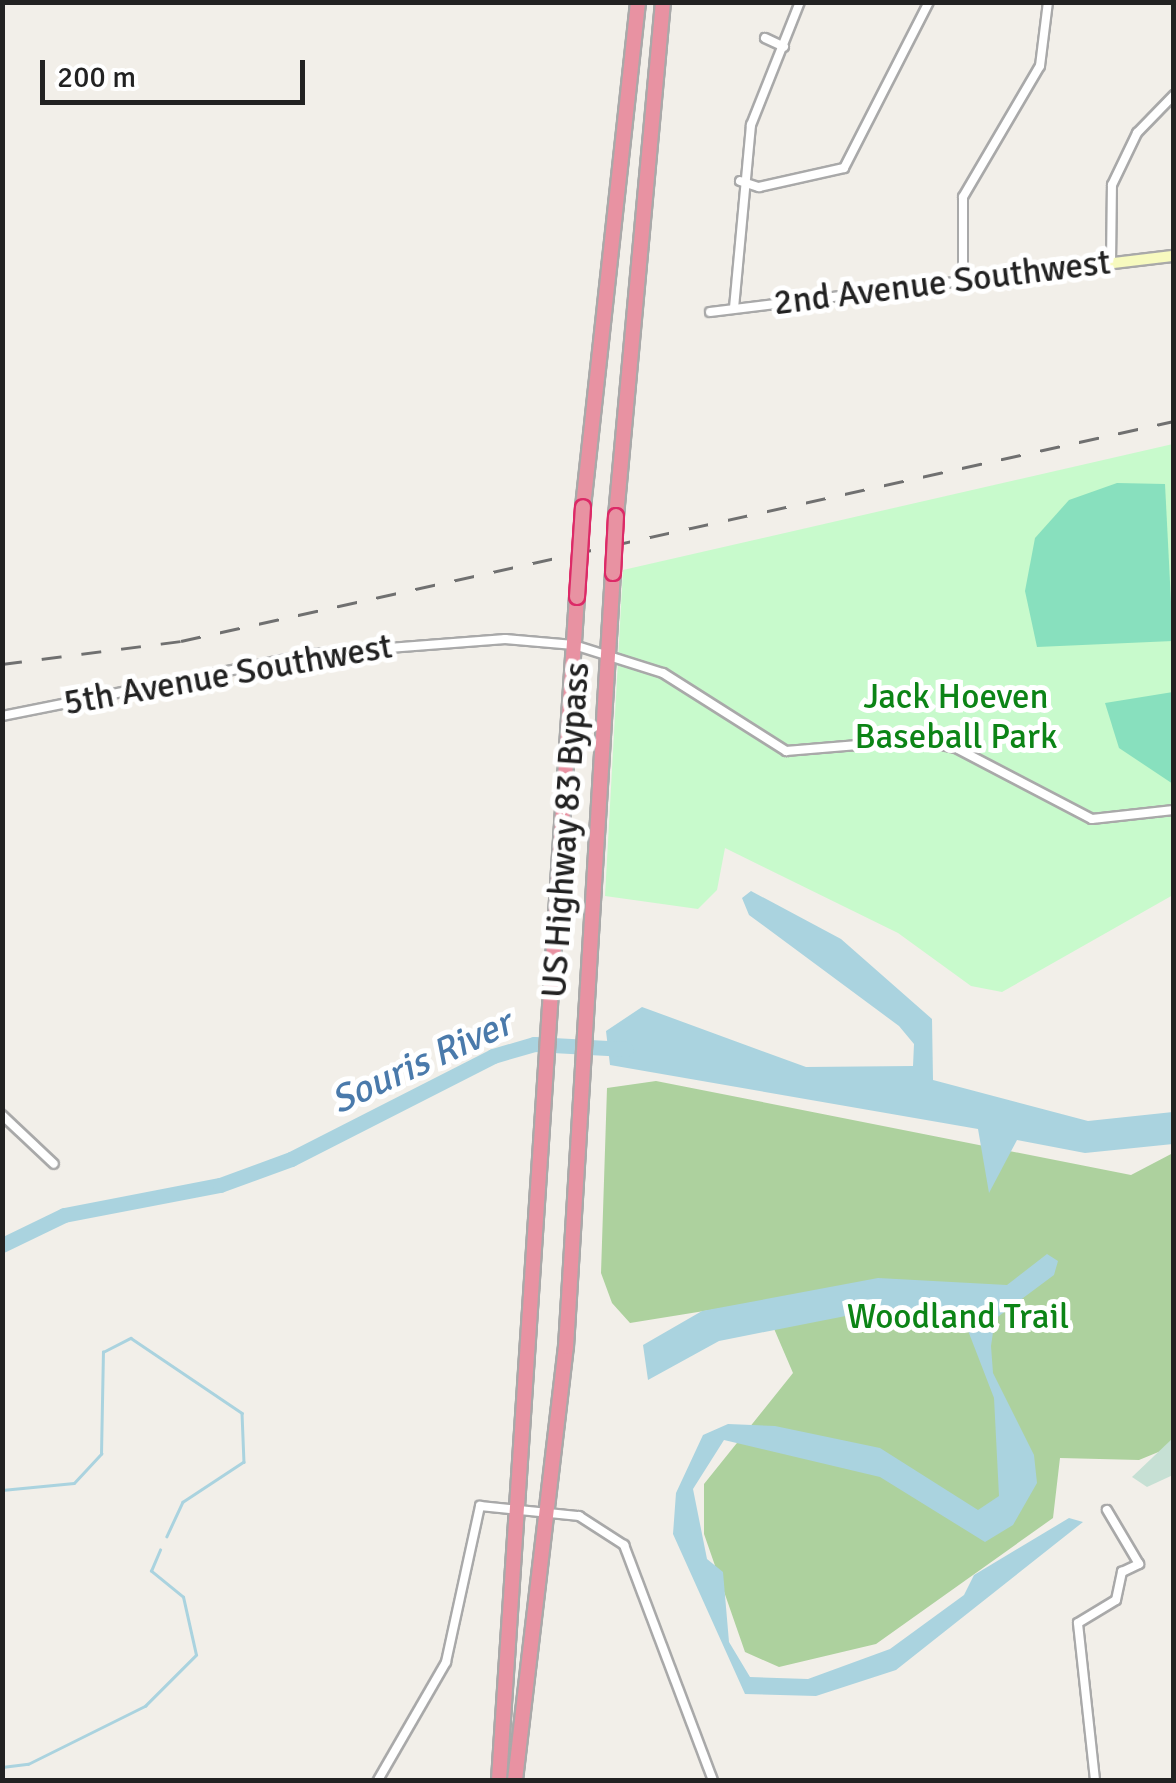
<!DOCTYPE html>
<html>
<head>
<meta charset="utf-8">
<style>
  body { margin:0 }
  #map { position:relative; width:1176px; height:1783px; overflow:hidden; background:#f2efe9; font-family:Signika,sans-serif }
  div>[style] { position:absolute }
  .forest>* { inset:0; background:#add19e }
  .wetland>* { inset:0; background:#c6e0d4 }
  .park>* { inset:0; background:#c8facc }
  .pitch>* { inset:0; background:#88e0be }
  .water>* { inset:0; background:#aad3df }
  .stream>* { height:2.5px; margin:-1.25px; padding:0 1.25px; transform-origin:1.25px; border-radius:1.25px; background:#aad3df }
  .river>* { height:15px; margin:-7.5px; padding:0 7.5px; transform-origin:7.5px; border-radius:7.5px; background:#aad3df }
  .roads { filter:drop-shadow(2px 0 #a9a9a9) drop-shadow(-2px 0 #a9a9a9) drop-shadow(0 2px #a9a9a9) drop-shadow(0 -2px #a9a9a9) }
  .street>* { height:8px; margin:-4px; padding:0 4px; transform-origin:4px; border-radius:4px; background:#fff }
  .secondary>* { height:10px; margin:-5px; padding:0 5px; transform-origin:5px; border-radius:5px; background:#f7fabf }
  .highway>* { height:14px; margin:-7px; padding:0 7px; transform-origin:7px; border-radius:7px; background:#e892a2 }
  .rail>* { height:2.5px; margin-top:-1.25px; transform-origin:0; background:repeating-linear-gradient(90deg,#707070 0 20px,transparent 0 40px) }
  .bridges { filter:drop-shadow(2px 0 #dc2a67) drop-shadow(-2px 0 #dc2a67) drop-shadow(0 2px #dc2a67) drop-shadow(0 -2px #dc2a67) }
  .highway-bridge>* { height:14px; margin:-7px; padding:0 7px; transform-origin:7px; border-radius:7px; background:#e892a2 }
  span { translate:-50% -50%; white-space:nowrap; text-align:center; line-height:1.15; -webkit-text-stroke:10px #fff; paint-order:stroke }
  .street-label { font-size:35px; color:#222 }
  .park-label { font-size:35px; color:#0c8416 }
  .water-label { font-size:38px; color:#4a7aab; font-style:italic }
  .frame { position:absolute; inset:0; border:5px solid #222; pointer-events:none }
  .scale { position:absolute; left:40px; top:60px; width:265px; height:45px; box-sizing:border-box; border:5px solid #222; border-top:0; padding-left:12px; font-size:30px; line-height:35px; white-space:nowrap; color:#222; -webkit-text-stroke:8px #fff; paint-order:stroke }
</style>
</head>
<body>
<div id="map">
  <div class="forest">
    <div style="clip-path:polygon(656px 1081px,1131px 1175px,1173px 1153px,1173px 1446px,1139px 1460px,1060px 1458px,1053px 1518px,876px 1644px,779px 1667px,745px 1652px,704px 1534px,704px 1484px,793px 1373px,769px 1317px,735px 1306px,630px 1323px,612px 1303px,601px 1273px,607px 1088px)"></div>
  </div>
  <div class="wetland">
    <div style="clip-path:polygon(1173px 1438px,1173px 1475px,1147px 1487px,1132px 1477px)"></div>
  </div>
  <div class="park">
    <div style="clip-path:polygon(1173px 444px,1173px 895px,1002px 992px,971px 986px,898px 933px,725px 848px,717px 890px,698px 909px,605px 896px,623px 570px)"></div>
  </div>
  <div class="pitch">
    <div style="clip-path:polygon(1117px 483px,1165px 484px,1173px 641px,1037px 647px,1025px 591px,1035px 538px,1069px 500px)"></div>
    <div style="clip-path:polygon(1173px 692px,1174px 692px,1173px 784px,1119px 748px,1105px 703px)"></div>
  </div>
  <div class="water">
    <div style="clip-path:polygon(751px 891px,841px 939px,932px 1019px,933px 1080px,1088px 1121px,1173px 1112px,1173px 1144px,1085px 1153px,1017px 1140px,989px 1193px,978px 1129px,610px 1065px,606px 1031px,642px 1007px,806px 1067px,913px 1066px,914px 1044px,899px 1026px,749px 915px,742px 898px)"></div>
    <div style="clip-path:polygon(1047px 1254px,1058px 1261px,1054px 1275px,995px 1319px,991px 1346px,993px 1373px,1034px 1455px,1037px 1483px,1013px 1525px,985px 1542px,880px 1477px,724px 1440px,693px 1489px,707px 1559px,723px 1572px,729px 1642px,750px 1677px,808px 1679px,890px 1649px,964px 1595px,974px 1575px,1069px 1518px,1083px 1522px,896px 1670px,816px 1696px,745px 1694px,673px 1534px,676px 1493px,703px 1435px,728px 1424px,775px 1426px,880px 1448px,978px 1510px,999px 1496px,994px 1398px,962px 1315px,866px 1312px,719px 1341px,648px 1380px,643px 1345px,702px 1311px,878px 1278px,1007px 1285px)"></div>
  </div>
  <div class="stream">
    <div style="left:2px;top:1490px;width:72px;rotate:-5.6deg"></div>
    <div style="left:74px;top:1483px;width:40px;rotate:-47deg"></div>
    <div style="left:101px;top:1454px;width:102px;rotate:-88.9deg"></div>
    <div style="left:103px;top:1352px;width:31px;rotate:-27deg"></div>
    <div style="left:131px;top:1338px;width:134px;rotate:34deg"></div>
    <div style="left:242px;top:1413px;width:49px;rotate:87.7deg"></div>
    <div style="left:244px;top:1462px;width:73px;rotate:146.7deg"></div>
    <div style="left:183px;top:1502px;width:38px;rotate:115deg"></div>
    <div style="left:2px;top:1767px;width:26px;rotate:-7deg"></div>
    <div style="left:28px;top:1764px;width:131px;rotate:-26.4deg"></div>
    <div style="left:145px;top:1706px;width:72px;rotate:-45deg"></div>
    <div style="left:196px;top:1655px;width:59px;rotate:-102.6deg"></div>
    <div style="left:183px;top:1597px;width:41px;rotate:-140.9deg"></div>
    <div style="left:151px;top:1571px;width:23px;rotate:-67deg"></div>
  </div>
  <div class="river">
    <div style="left:2px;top:1245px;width:69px;rotate:-25.8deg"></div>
    <div style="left:64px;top:1215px;width:159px;rotate:-10.9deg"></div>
    <div style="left:220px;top:1185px;width:76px;rotate:-20.1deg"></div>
    <div style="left:291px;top:1159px;width:227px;rotate:-27deg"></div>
    <div style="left:493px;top:1056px;width:43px;rotate:-16.3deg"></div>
    <div style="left:534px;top:1044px;width:92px;rotate:3.1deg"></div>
  </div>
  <div class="roads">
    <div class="street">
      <div style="left:765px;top:38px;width:21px;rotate:25deg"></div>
      <div style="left:740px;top:181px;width:20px;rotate:18deg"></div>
      <div style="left:759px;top:187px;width:87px;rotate:-12.6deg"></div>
      <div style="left:844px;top:168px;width:186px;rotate:-62.9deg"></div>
      <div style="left:1111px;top:263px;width:78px;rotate:-89.3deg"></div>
      <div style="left:1112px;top:185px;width:58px;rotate:-64.3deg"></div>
      <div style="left:1137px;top:133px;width:53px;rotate:-45.8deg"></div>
      <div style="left:734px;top:308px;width:184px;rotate:-84.7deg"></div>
      <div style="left:751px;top:125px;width:132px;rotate:-68.3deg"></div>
      <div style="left:710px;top:312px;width:255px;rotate:-7deg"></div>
      <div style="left:963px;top:281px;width:84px;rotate:-90deg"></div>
      <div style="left:963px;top:197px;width:152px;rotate:-59.6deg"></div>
      <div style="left:1040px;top:66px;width:64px;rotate:-82.9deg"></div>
      <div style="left:2px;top:716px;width:315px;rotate:-11.3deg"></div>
      <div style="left:311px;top:654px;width:195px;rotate:-4.4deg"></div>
      <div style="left:505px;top:639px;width:69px;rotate:5deg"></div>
      <div style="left:574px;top:645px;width:93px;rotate:17.5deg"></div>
      <div style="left:663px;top:673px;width:146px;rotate:32.4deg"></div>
      <div style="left:786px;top:751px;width:132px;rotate:-4.8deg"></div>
      <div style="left:918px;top:740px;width:39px;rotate:12deg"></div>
      <div style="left:956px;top:748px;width:153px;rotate:27.6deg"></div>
      <div style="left:1092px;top:819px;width:82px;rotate:-6.3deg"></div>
      <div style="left:2px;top:1115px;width:71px;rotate:43.3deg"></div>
      <div style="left:378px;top:1780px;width:136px;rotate:-60deg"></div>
      <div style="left:446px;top:1662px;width:160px;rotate:-77.7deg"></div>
      <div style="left:480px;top:1506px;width:100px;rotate:5.8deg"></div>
      <div style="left:579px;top:1516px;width:54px;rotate:32.8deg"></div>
      <div style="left:624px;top:1545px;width:251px;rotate:69.3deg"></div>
      <div style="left:1095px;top:1780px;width:158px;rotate:-96.2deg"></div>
      <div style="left:1078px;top:1623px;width:44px;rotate:-31.2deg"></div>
      <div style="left:1116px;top:1600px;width:29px;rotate:-78deg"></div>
      <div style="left:1122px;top:1572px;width:19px;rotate:-25deg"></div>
      <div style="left:1139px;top:1564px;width:63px;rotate:-120.7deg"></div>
    </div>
    <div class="secondary">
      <div style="left:963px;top:281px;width:212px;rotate:-6.8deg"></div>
    </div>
    <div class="highway">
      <div style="left:583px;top:507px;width:508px;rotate:-83.78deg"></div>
      <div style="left:616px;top:516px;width:516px;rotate:-84.78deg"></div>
      <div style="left:499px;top:1780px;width:1186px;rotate:-86.23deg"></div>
      <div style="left:515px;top:1780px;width:436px;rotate:-83.3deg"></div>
      <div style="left:566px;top:1347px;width:775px;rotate:-86.53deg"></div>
    </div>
  </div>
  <div class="rail">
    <div style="left:2px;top:664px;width:180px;rotate:-7.3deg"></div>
    <div style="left:181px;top:641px;width:1017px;rotate:-12.49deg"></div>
  </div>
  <div class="bridges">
    <div class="highway-bridge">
      <div style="left:613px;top:573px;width:57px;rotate:-87deg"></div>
      <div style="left:577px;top:597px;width:90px;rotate:-86.2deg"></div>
    </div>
  </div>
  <div class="street-label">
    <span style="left:942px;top:283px;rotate:-7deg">2nd Avenue Southwest</span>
    <span style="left:228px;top:675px;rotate:-10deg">5th Avenue Southwest</span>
    <span style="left:566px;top:830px;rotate:-86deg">US Highway 83 Bypass</span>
  </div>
  <div class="park-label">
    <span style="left:956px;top:717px">Jack Hoeven<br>Baseball Park</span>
    <span style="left:958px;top:1317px">Woodland Trail</span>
  </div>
  <div class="water-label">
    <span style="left:421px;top:1062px;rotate:-25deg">Souris River</span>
  </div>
  <div class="frame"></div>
  <div class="scale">200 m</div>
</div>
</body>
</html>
